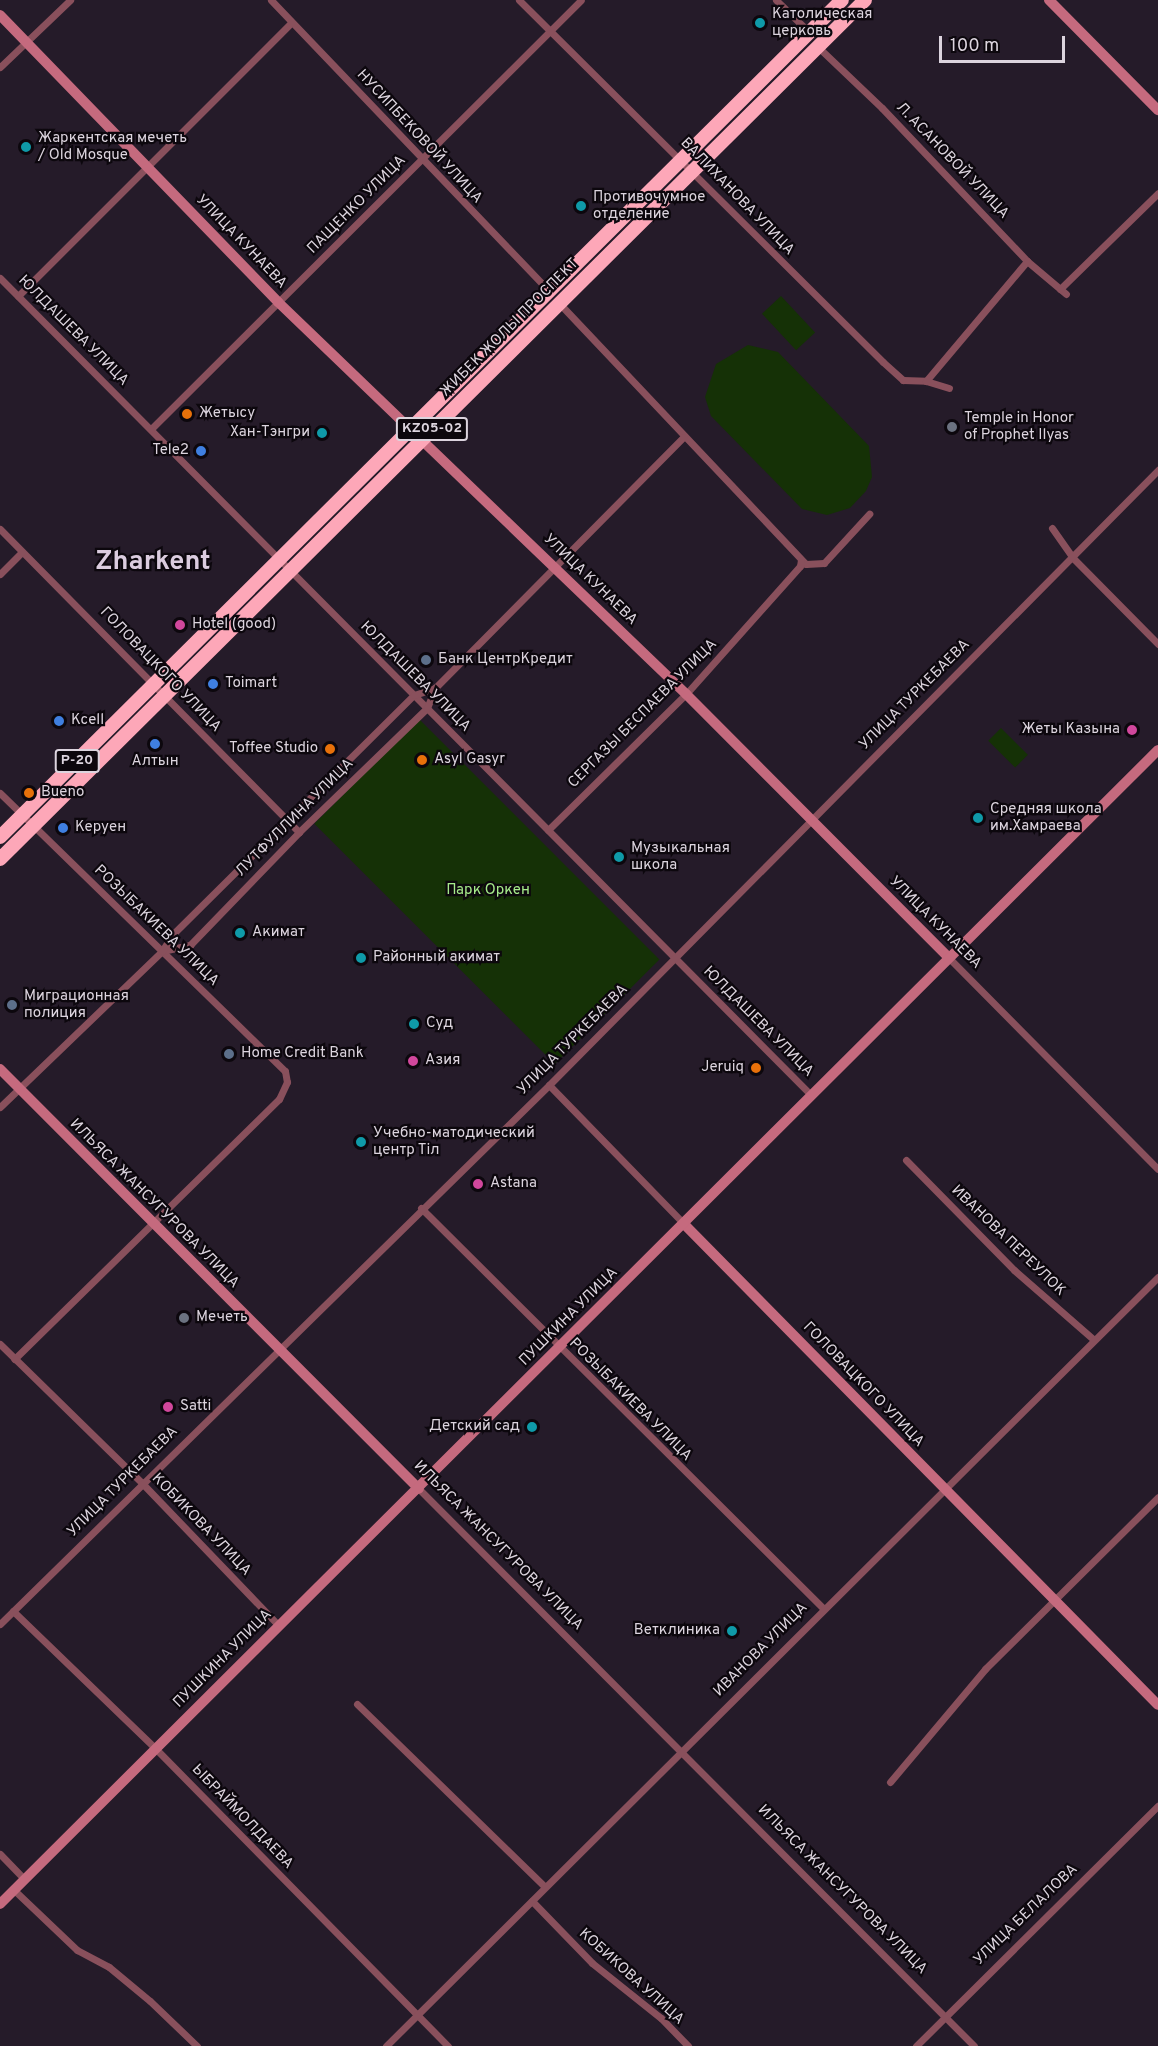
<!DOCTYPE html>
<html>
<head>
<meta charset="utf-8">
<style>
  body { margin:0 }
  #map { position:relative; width:1158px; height:2046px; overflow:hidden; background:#251b29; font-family:Overpass,sans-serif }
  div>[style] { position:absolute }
  .green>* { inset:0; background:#153106; transform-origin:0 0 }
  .street>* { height:7px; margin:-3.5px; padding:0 3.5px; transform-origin:3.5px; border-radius:3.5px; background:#89505c }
  .secondary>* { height:10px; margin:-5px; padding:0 5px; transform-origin:5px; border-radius:5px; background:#c56a7e }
  .highway>* { height:14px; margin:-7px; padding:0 7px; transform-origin:7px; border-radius:7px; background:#fda7b8 }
  .dots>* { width:16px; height:16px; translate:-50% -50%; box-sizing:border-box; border:3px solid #0c070d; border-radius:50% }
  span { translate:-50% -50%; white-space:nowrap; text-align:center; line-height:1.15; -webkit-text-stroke:4.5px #0c070d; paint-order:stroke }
  .shield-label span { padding:2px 4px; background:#0c070d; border:2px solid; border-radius:4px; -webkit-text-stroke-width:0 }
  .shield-label { font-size:14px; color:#dcd4de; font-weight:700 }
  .poi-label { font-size:15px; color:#dcd4de }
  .left { translate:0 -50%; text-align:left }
  .right { translate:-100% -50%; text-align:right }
  .street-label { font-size:15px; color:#dcd4de }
  .park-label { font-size:15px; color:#a6ea8b }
  .town-label { font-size:27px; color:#dbccdf; font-weight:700 }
  .scale { position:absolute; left:939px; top:36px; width:126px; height:27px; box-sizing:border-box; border:3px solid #dcd4de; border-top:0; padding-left:8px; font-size:18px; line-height:21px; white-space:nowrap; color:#dcd4de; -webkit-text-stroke:4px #0c070d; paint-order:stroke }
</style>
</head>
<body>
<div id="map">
  <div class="green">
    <div style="left:781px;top:296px;width:50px;height:26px;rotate:47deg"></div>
    <div style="clip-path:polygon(748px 345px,778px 352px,869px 446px,872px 477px,866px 491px,850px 508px,827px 515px,802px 509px,711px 416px,705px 397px,716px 364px)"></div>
    <div style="left:419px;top:719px;width:340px;height:148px;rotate:45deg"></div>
    <div style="left:1001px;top:728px;width:38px;height:18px;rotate:45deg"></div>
  </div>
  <div class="street">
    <div style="left:271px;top:0;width:402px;rotate:46.3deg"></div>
    <div style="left:519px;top:0;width:513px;rotate:44.84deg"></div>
    <div style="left:883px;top:362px;width:27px;rotate:42deg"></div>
    <div style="left:903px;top:380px;width:23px;rotate:2deg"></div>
    <div style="left:926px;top:381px;width:24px;rotate:17deg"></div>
    <div style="left:776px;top:0;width:47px;rotate:44.1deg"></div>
    <div style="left:818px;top:47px;width:88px;rotate:43.6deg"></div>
    <div style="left:882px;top:108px;width:211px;rotate:46.5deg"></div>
    <div style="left:1027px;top:261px;width:51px;rotate:40.2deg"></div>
    <div style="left:0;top:67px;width:97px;rotate:-43.7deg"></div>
    <div style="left:0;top:278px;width:1151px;rotate:45.21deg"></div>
    <div style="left:1060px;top:289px;width:137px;rotate:-44.4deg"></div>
    <div style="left:18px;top:296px;width:387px;rotate:-45deg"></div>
    <div style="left:559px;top:303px;width:359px;rotate:46.6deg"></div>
    <div style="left:806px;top:564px;width:18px;rotate:-3deg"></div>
    <div style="left:824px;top:563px;width:67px;rotate:-47.4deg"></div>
    <div style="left:926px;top:381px;width:157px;rotate:-49.9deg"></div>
    <div style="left:151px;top:429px;width:607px;rotate:-44.93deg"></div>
    <div style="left:1052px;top:528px;width:37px;rotate:55deg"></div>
    <div style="left:1073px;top:558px;width:121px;rotate:45.3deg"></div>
    <div style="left:0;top:529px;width:426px;rotate:45.4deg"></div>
    <div style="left:0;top:574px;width:31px;rotate:-45deg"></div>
    <div style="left:0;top:793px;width:398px;rotate:44.3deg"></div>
    <div style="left:285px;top:1071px;width:11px;rotate:80deg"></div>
    <div style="left:287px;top:1082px;width:19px;rotate:115deg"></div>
    <div style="left:279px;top:1099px;width:371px;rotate:135.5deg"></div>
    <div style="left:548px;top:830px;width:194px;rotate:-44.6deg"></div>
    <div style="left:686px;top:694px;width:171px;rotate:-48.3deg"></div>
    <div style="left:800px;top:566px;width:6px;rotate:-81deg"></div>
    <div style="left:162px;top:951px;width:29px;rotate:-12deg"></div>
    <div style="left:190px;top:945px;width:157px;rotate:-46deg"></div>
    <div style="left:299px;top:832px;width:178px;rotate:-44.1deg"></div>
    <div style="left:427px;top:708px;width:22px;rotate:-68deg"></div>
    <div style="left:435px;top:688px;width:353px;rotate:-45.3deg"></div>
    <div style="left:948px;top:957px;width:298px;rotate:45.3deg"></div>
    <div style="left:549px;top:1085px;width:194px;rotate:45.8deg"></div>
    <div style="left:0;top:1107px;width:225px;rotate:-43.9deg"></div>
    <div style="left:162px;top:951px;width:20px;rotate:-57deg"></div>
    <div style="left:173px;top:934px;width:339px;rotate:-44.8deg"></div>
    <div style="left:414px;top:695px;width:22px;rotate:-18deg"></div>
    <div style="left:906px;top:1160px;width:154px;rotate:45.5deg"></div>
    <div style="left:1014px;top:1270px;width:105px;rotate:41.1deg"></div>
    <div style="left:421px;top:1208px;width:567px;rotate:44.86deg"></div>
    <div style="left:0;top:1344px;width:197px;rotate:44.4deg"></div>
    <div style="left:141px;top:1482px;width:198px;rotate:46.2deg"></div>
    <div style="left:419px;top:1489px;width:786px;rotate:45.1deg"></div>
    <div style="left:13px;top:1611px;width:197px;rotate:44deg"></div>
    <div style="left:155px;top:1748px;width:418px;rotate:45.5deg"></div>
    <div style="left:0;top:1624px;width:769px;rotate:-44.47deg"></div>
    <div style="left:549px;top:1085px;width:866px;rotate:-45.28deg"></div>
    <div style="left:357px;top:1704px;width:262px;rotate:44.2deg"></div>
    <div style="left:890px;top:1782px;width:148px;rotate:-49.9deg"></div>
    <div style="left:985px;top:1669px;width:244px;rotate:-44.8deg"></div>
    <div style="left:0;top:1854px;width:35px;rotate:46deg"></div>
    <div style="left:14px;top:1890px;width:87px;rotate:43.6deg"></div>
    <div style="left:77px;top:1950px;width:36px;rotate:28deg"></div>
    <div style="left:109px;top:1967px;width:53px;rotate:39.7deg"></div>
    <div style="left:150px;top:2001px;width:65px;rotate:43.8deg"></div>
    <div style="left:532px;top:1901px;width:86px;rotate:45.9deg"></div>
    <div style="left:592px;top:1963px;width:88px;rotate:38.6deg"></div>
    <div style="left:661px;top:2018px;width:39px;rotate:46deg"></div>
    <div style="left:386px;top:2046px;width:1090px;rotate:-44.89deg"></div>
    <div style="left:916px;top:2046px;width:341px;rotate:-44.8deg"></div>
  </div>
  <div class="secondary">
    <div style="left:1049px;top:0;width:155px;rotate:45.3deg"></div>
    <div style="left:0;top:15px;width:400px;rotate:45.9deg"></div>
    <div style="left:278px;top:302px;width:566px;rotate:43.85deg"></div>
    <div style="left:686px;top:694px;width:371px;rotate:45.1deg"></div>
    <div style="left:0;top:1069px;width:593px;rotate:45.07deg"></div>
    <div style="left:684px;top:1224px;width:675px;rotate:45.42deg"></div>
    <div style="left:0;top:1904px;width:1635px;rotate:-44.9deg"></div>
  </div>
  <div class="highway">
    <div style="left:0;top:837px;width:1187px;rotate:-44.83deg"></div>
    <div style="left:0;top:859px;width:1219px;rotate:-44.8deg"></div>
  </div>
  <div class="dots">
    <div style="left:760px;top:23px;background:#0f9aa8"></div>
    <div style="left:26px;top:147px;background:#0f9aa8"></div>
    <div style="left:581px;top:206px;background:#0f9aa8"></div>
    <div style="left:187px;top:414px;background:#e8710a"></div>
    <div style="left:952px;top:427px;background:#6b7280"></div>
    <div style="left:322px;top:433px;background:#0f9aa8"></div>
    <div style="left:201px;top:451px;background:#3f7fe0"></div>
    <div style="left:180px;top:625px;background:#d1479c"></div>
    <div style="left:426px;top:660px;background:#5c6f8a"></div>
    <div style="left:213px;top:684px;background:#3f7fe0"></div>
    <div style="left:59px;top:721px;background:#3f7fe0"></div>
    <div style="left:1132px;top:730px;background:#d1479c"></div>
    <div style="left:155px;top:744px;background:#3f7fe0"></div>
    <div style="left:330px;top:749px;background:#e8710a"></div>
    <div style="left:422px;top:760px;background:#e8710a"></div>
    <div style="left:29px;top:793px;background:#e8710a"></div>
    <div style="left:978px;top:818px;background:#0f9aa8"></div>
    <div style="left:63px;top:828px;background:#3f7fe0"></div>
    <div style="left:619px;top:857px;background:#0f9aa8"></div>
    <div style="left:240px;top:933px;background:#0f9aa8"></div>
    <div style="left:361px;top:958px;background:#0f9aa8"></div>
    <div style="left:12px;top:1005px;background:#5c6f8a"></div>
    <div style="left:414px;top:1024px;background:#0f9aa8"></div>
    <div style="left:229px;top:1054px;background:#5c6f8a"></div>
    <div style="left:413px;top:1061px;background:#d1479c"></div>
    <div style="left:756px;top:1068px;background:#e8710a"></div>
    <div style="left:361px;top:1142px;background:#0f9aa8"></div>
    <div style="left:478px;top:1184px;background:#d1479c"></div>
    <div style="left:184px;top:1318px;background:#6b7280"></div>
    <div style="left:168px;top:1407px;background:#d1479c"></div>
    <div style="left:532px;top:1427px;background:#0f9aa8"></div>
    <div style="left:732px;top:1631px;background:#0f9aa8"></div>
  </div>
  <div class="shield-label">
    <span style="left:432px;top:429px">KZ05-02</span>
    <span style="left:77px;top:761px">Р-20</span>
  </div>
  <div class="poi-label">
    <span class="left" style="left:772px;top:23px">Католическая<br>церковь</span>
    <span class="left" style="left:38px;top:147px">Жаркентская мечеть<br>/ Old Mosque</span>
    <span class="left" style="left:593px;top:206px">Противочумное<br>отделение</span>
    <span class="left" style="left:199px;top:414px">Жетысу</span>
    <span class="left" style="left:964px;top:427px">Temple in Honor<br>of Prophet Ilyas</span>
    <span class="right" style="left:310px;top:433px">Хан-Тэнгри</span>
    <span class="right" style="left:189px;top:451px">Tele2</span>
    <span class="left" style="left:192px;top:625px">Hotel (good)</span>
    <span class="left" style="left:438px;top:660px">Банк ЦентрКредит</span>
    <span class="left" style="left:225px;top:684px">Toimart</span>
    <span class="left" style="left:71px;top:721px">Kcell</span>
    <span class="right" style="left:1120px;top:730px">Жеты Казына</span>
    <span class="right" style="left:318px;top:749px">Toffee Studio</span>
    <span class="left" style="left:434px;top:760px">Asyl Gasyr</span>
    <span style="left:155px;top:762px">Алтын</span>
    <span class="left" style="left:41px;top:793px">Bueno</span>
    <span class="left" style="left:990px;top:818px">Средняя школа<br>им.Хамраева</span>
    <span class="left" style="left:75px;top:828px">Керуен</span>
    <span class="left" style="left:631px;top:857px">Музыкальная<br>школа</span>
    <span class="left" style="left:252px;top:933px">Акимат</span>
    <span class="left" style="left:373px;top:958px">Районный акимат</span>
    <span class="left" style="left:24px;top:1005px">Миграционная<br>полиция</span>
    <span class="left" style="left:426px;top:1024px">Суд</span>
    <span class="left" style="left:241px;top:1054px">Home Credit Bank</span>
    <span class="left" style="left:425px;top:1061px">Азия</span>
    <span class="right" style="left:744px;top:1068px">Jeruiq</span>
    <span class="left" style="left:373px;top:1142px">Учебно-матодический<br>центр Тіл</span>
    <span class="left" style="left:490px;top:1184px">Astana</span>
    <span class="left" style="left:196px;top:1318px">Мечеть</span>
    <span class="left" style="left:180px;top:1407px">Satti</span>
    <span class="right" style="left:520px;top:1427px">Детский сад</span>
    <span class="right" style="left:720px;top:1631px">Ветклиника</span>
  </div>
  <div class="street-label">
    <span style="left:419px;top:137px;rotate:47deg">НУСИПБЕКОВОЙ УЛИЦА</span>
    <span style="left:952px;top:161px;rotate:46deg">Л. АСАНОВОЙ УЛИЦА</span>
    <span style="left:737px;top:197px;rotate:46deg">ВАЛИХАНОВА УЛИЦА</span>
    <span style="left:357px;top:205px;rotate:-45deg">ПАЩЕНКО УЛИЦА</span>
    <span style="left:241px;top:242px;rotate:46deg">УЛИЦА КУНАЕВА</span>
    <span style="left:510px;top:328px;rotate:-45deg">ЖИБЕК ЖОЛЫ ПРОСПЕКТ</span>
    <span style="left:73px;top:331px;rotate:45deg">ЮЛДАШЕВА УЛИЦА</span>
    <span style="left:590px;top:580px;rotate:44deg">УЛИЦА КУНАЕВА</span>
    <span style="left:160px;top:670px;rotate:46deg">ГОЛОВАЦКОГО УЛИЦА</span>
    <span style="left:415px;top:677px;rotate:45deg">ЮЛДАШЕВА УЛИЦА</span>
    <span style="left:915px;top:695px;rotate:-45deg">УЛИЦА ТУРКЕБАЕВА</span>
    <span style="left:643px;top:714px;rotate:-45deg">СЕРГАЗЫ БЕСПАЕВА УЛИЦА</span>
    <span style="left:295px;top:818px;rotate:-45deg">ЛУТФУЛЛИНА УЛИЦА</span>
    <span style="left:935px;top:923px;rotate:45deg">УЛИЦА КУНАЕВА</span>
    <span style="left:156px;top:926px;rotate:44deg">РОЗЫБАКИЕВА УЛИЦА</span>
    <span style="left:758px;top:1022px;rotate:45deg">ЮЛДАШЕВА УЛИЦА</span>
    <span style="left:573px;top:1040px;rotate:-45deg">УЛИЦА ТУРКЕБАЕВА</span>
    <span style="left:154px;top:1204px;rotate:45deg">ИЛЬЯСА ЖАНСУГУРОВА УЛИЦА</span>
    <span style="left:1008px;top:1241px;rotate:44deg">ИВАНОВА ПЕРЕУЛОК</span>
    <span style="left:569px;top:1317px;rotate:-45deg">ПУШКИНА УЛИЦА</span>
    <span style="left:863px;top:1385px;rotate:46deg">ГОЛОВАЦКОГО УЛИЦА</span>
    <span style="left:630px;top:1400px;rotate:45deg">РОЗЫБАКИЕВА УЛИЦА</span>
    <span style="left:123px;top:1482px;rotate:-45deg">УЛИЦА ТУРКЕБАЕВА</span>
    <span style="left:201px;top:1525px;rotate:46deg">КОБИКОВА УЛИЦА</span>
    <span style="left:498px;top:1546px;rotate:45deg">ИЛЬЯСА ЖАНСУГУРОВА УЛИЦА</span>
    <span style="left:761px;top:1650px;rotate:-45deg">ИВАНОВА УЛИЦА</span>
    <span style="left:223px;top:1659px;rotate:-45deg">ПУШКИНА УЛИЦА</span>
    <span style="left:242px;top:1817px;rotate:46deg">ЫБРАЙМОЛДАЕВА</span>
    <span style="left:842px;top:1890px;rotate:45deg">ИЛЬЯСА ЖАНСУГУРОВА УЛИЦА</span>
    <span style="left:1026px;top:1915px;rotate:-44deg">УЛИЦА БЕЛАЛОВА</span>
    <span style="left:631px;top:1977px;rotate:42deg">КОБИКОВА УЛИЦА</span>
  </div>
  <div class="park-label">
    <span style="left:488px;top:891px">Парк Оркен</span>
  </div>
  <div class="town-label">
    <span style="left:153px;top:563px">Zharkent</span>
  </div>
  <div class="scale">100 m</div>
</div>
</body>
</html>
